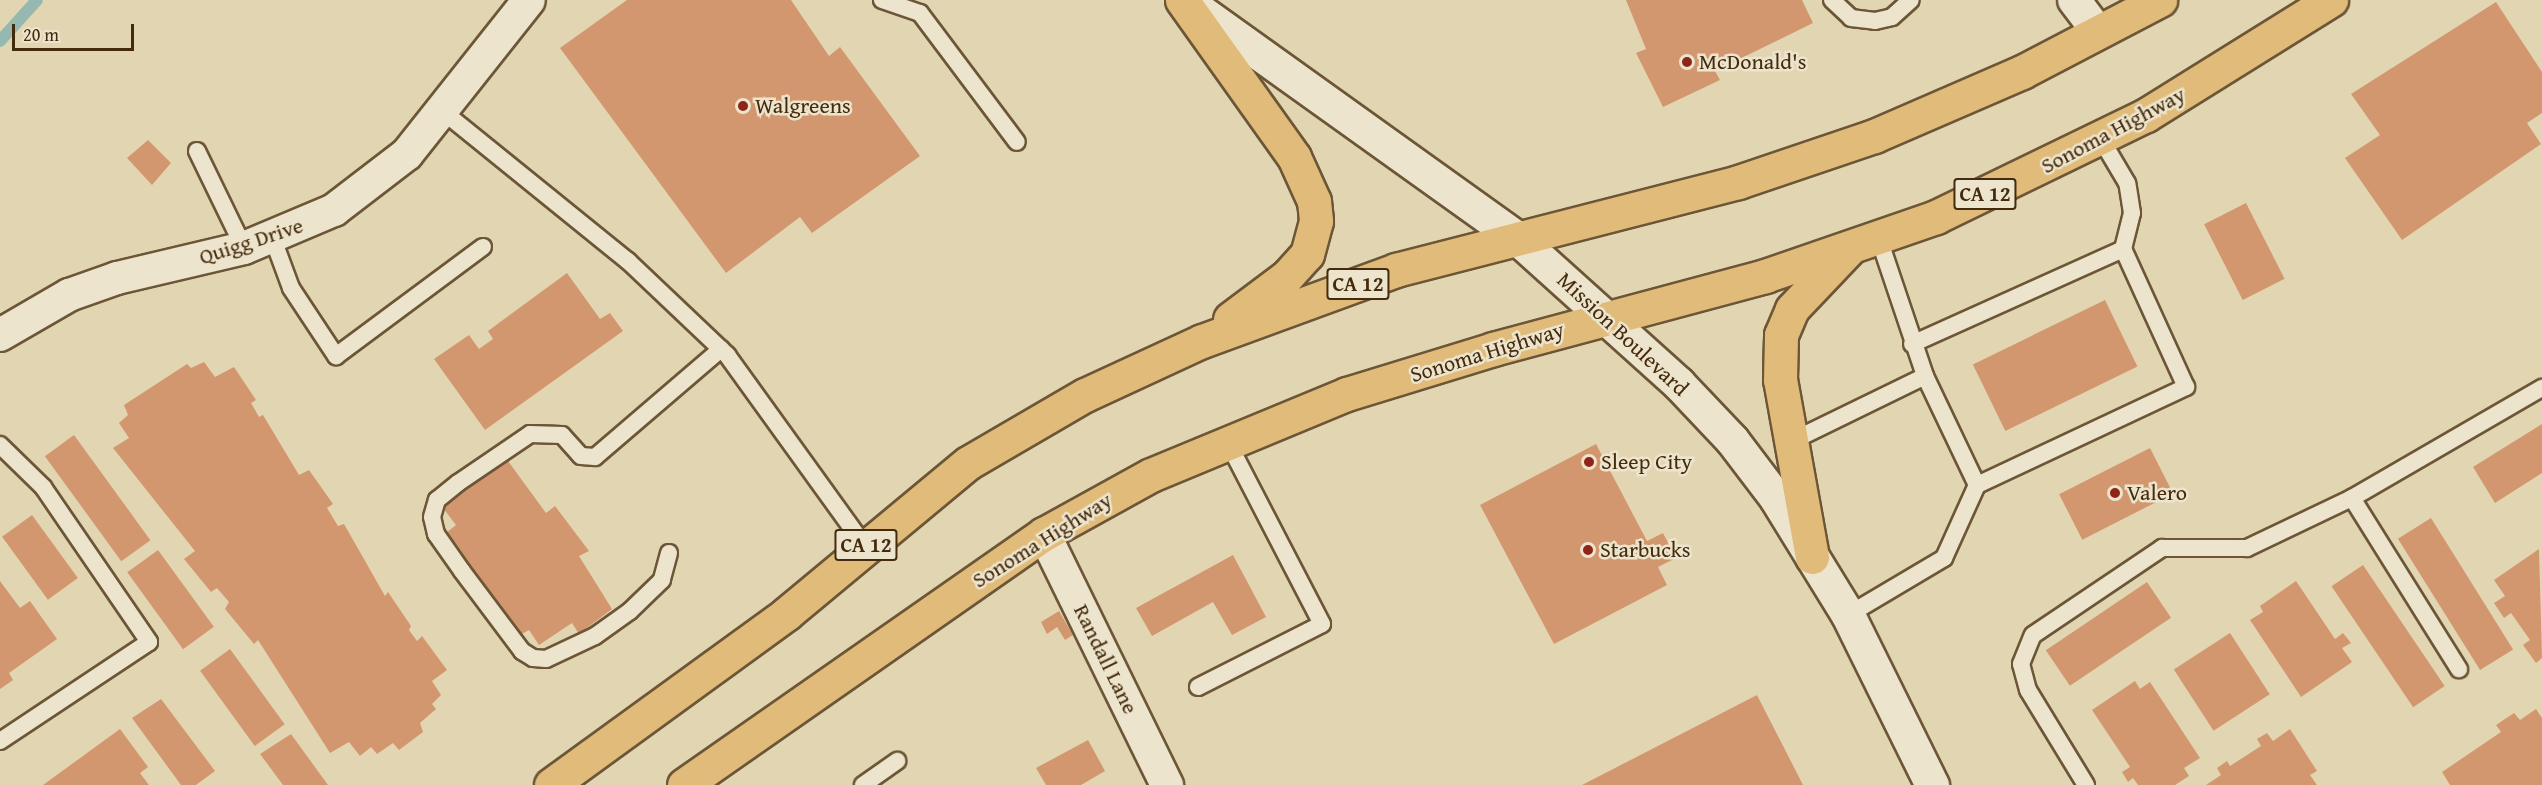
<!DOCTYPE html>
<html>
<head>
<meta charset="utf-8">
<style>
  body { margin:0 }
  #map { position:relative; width:2542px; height:785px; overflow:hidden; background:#e2d6b2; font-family:"Gentium Book Plus",serif }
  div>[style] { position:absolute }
  .stream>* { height:12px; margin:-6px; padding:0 6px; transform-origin:6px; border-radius:6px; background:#95b9b0 }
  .building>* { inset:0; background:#d3976f; transform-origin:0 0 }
  .roads { filter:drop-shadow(2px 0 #6c5637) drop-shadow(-2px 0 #6c5637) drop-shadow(0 2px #6c5637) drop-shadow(0 -2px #6c5637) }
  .service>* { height:16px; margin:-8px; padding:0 8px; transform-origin:8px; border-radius:8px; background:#ece4cd }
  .minor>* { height:32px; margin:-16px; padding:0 16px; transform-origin:16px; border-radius:16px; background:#ece4cd }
  .secondary>* { height:33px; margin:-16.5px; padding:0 16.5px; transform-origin:16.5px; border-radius:16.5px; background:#ece4cd }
  .primary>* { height:33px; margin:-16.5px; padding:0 16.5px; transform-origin:16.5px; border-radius:16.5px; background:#e1bb79 }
  .dots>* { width:16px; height:16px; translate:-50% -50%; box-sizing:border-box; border:3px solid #ece4cd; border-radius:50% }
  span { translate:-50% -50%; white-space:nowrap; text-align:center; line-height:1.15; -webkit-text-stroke:5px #ece4cd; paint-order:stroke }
  .shield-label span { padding:2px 4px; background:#ece4cd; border:2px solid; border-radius:4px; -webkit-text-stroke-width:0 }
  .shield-label { font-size:21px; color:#452b0e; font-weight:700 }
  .poi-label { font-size:22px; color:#452b0e }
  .left { translate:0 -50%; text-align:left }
  .street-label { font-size:22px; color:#452b0e }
  .scale { position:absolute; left:12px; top:24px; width:122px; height:27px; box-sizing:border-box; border:3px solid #452b0e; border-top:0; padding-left:8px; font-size:18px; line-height:21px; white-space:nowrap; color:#452b0e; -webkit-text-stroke:4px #ece4cd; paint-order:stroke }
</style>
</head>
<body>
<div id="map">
  <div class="stream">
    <div style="left:0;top:41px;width:55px;rotate:-47.9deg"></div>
  </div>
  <div class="building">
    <div style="clip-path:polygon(627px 0,791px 0,829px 56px,840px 47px,920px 156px,812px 233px,800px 217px,726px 273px,560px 48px)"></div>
    <div style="clip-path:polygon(1626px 0,1802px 0,1813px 23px,1715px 71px,1720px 80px,1663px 107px,1636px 53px,1646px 49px)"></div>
    <div style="clip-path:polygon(2496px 2px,2542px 72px,2542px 113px,2527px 123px,2541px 144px,2402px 240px,2345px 158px,2380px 135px,2351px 94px)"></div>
    <div style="clip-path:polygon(148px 140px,171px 163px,152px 185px,127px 158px)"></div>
    <div style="left:2246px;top:203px;width:85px;height:47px;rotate:63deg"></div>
    <div style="clip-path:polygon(567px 273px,600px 319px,610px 313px,623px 331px,485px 430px,434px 359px,469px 335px,479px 349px,493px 339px,488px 331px)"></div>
    <div style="left:2105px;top:300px;width:74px;height:147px;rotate:64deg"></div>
    <div style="clip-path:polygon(204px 362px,215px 377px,234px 367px,256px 400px,251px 403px,259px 417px,263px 415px,299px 475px,309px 470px,333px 504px,327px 508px,338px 526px,344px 524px,385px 596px,388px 592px,411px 626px,409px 630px,417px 641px,422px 636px,447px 670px,432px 681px,441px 695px,432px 704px,436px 709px,420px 723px,423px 732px,399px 750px,393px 743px,377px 754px,371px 747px,360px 756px,349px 742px,330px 753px,258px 640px,254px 644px,225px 609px,229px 602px,217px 588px,211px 592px,184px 559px,195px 551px,113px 448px,129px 438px,119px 423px,128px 415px,124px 405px,187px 364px,191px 368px)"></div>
    <div style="clip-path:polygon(2542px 424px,2542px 473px,2495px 503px,2473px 467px)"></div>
    <div style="left:74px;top:435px;width:130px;height:36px;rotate:54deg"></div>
    <div style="clip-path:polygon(1596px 444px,1647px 541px,1663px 533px,1676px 558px,1658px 567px,1667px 585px,1554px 644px,1480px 505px)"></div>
    <div style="left:2150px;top:448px;width:51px;height:102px;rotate:63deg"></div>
    <div style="clip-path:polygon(505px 457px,546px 513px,555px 506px,589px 551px,579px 556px,612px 609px,579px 634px,572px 623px,539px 645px,529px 630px,520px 635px,446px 533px,456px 525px,440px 504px)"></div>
    <div style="left:32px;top:515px;width:78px;height:37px;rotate:54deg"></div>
    <div style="left:2431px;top:518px;width:155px;height:39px;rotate:58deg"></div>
    <div style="clip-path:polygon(2539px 549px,2542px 658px,2536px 663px,2523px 645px,2530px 640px,2511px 613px,2504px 618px,2494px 603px,2505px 596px,2494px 580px)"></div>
    <div style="left:158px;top:550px;width:95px;height:38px;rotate:54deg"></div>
    <div style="clip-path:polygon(1233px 555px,1266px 617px,1232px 635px,1213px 602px,1152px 636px,1136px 608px)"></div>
    <div style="left:2363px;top:565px;width:146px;height:38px;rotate:56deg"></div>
    <div style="clip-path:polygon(0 581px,20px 608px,30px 601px,57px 639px,9px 673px,13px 680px,0 689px)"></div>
    <div style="clip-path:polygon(2296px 581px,2335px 639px,2343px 633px,2351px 643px,2342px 648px,2352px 662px,2301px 697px,2250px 620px,2263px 612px,2260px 606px)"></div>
    <div style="left:2147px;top:582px;width:43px;height:122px;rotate:56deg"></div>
    <div style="clip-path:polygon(1059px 611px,1073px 635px,1065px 640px,1057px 627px,1047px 634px,1041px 622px)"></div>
    <div style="left:2230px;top:633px;width:73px;height:67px;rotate:57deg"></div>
    <div style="left:230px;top:649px;width:93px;height:37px;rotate:54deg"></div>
    <div style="clip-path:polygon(2135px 681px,2140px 689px,2150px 682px,2200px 758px,2184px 768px,2189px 776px,2175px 785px,2138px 785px,2133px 778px,2128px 782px,2122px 772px,2130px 767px,2092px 710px)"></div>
    <div style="clip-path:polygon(1757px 695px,1803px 785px,1582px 785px)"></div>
    <div style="clip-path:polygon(161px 699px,215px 771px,196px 785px,181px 785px,132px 718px)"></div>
    <div style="clip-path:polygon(2536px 709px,2542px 718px,2542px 785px,2450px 785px,2442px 772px,2501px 732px,2496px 725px,2514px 713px,2520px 720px)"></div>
    <div style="clip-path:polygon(120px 729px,148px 767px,140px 773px,149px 785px,43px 785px)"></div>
    <div style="clip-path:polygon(2290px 729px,2317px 771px,2310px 775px,2317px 785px,2206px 785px,2221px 775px,2217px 768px,2227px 761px,2230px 766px,2261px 746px,2257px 739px,2267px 733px,2273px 741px)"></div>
    <div style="clip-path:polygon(291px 734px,328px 785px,283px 785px,260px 754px)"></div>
    <div style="clip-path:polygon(1088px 740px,1105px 771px,1081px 785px,1046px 785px,1036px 768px)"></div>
  </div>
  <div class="roads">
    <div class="service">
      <div style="left:882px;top:0;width:40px;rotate:18.9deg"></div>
      <div style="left:920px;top:13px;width:161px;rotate:53.1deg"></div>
      <div style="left:1832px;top:0;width:26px;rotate:43deg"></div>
      <div style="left:1851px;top:18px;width:24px;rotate:7deg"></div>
      <div style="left:1875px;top:21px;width:17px;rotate:-13deg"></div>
      <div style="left:1892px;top:17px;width:25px;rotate:-42deg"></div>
      <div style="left:440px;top:109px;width:242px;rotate:39deg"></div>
      <div style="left:628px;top:261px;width:137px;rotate:43.5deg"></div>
      <div style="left:727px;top:355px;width:236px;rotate:54.2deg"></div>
      <div style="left:197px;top:151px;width:108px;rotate:64.1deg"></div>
      <div style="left:1878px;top:236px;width:148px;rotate:71.4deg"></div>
      <div style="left:1925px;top:376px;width:121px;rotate:64.5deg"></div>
      <div style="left:273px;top:239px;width:52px;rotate:69.8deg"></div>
      <div style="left:291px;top:288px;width:82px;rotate:56.5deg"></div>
      <div style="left:336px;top:356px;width:183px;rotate:-36.6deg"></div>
      <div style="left:1912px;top:344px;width:231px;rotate:-24.2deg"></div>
      <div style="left:1792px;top:441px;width:148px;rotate:-26deg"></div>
      <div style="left:0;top:445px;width:60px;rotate:44.3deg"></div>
      <div style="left:43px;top:487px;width:188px;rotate:55.6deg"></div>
      <div style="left:149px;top:642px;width:179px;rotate:146.4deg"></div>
      <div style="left:2352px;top:498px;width:202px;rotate:58deg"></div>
      <div style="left:669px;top:553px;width:28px;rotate:105deg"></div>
      <div style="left:662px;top:580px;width:45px;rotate:135.9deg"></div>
      <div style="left:630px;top:611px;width:43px;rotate:144.5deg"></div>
      <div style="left:595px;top:636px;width:54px;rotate:154.9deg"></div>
      <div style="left:546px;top:659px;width:13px;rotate:-176deg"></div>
      <div style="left:533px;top:658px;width:13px;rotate:-148deg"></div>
      <div style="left:522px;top:651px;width:100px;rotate:-126.9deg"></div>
      <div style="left:462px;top:571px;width:45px;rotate:-125.1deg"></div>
      <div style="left:436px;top:534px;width:17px;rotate:-103deg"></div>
      <div style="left:432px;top:517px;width:18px;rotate:-74deg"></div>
      <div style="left:437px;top:500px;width:27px;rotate:-39deg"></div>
      <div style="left:458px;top:483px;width:87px;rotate:-34.2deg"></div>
      <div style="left:530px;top:434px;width:32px;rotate:2deg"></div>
      <div style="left:562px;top:435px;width:28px;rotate:48deg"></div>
      <div style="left:581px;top:456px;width:14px;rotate:4deg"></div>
      <div style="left:595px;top:457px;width:166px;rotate:-40.6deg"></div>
      <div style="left:1848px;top:615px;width:112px;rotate:-30.7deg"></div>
      <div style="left:1944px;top:558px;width:80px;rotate:-65.7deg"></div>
      <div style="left:1977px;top:485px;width:231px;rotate:-25.1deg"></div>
      <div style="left:2186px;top:387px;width:152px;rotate:-114.5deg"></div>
      <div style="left:2123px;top:249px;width:37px;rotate:-76deg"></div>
      <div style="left:2132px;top:213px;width:30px;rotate:-99deg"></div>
      <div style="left:2127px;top:183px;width:51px;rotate:-120.6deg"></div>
      <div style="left:1198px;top:687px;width:139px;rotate:-26.9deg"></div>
      <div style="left:1322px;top:624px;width:206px;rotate:-117.4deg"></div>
      <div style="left:863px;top:785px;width:42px;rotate:-35.2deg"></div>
      <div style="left:2086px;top:785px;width:111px;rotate:-121.4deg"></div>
      <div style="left:2028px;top:690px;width:27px;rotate:-105deg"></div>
      <div style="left:2021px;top:664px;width:31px;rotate:-68deg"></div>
      <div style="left:2033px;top:635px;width:156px;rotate:-34deg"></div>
      <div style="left:2162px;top:548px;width:85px"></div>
      <div style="left:2247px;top:548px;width:116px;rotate:-25.5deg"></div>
      <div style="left:2352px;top:498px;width:220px;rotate:-30.1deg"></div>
    </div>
    <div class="minor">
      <div style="left:2074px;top:0;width:39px;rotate:53deg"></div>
      <div style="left:0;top:335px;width:80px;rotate:-30.1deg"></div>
      <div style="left:69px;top:295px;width:51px;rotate:-19.5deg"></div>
      <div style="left:117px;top:278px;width:130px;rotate:-13.3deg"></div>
      <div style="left:244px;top:248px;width:98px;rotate:-22.9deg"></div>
      <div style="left:334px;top:210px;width:92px;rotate:-37.5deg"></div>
      <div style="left:407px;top:154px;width:196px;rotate:-51.6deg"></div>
      <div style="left:1044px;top:534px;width:280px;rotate:63.9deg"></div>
    </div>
    <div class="secondary">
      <div style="left:1186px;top:1px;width:407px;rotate:35.6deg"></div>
      <div style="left:1517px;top:238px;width:217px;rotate:42deg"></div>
      <div style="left:1678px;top:383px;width:79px;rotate:46.5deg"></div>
      <div style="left:1732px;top:440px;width:73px;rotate:52.8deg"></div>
      <div style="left:1776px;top:498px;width:137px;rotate:58.4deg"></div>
      <div style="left:1848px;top:615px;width:190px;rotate:63.7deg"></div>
    </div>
    <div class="primary">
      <div style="left:1182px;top:0;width:193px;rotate:54.5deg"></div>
      <div style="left:1294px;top:157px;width:48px;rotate:65.6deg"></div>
      <div style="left:1314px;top:201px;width:20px;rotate:84deg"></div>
      <div style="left:1316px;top:221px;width:34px;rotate:105deg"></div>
      <div style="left:1307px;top:254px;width:31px;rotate:132deg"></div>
      <div style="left:1286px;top:277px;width:70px;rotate:143.1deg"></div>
      <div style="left:1812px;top:557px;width:180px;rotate:-100.2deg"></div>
      <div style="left:1780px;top:380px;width:45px;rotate:-88.7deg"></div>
      <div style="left:1781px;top:335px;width:28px;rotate:-67deg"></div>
      <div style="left:1792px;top:309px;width:81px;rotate:-46.5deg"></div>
      <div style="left:551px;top:785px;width:291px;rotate:-36deg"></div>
      <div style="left:786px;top:614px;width:236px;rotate:-39.7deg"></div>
      <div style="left:968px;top:463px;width:135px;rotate:-30.2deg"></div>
      <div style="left:1085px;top:395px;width:129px;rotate:-24.8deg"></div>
      <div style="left:1202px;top:341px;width:207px;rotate:-20.1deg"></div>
      <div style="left:1396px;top:270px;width:353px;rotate:-14.4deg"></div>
      <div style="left:1738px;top:182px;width:144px;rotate:-18.7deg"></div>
      <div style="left:1874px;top:136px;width:161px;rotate:-23.4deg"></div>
      <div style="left:2022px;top:72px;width:156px;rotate:-27.6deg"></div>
      <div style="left:684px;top:785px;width:439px;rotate:-34.9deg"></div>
      <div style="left:1044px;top:534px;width:122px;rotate:-28.9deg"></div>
      <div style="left:1151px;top:475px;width:212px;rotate:-22.5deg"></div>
      <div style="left:1347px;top:394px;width:153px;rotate:-17.1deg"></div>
      <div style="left:1493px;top:349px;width:282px;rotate:-15deg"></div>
      <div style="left:1765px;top:276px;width:181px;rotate:-19deg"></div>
      <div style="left:1936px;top:217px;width:233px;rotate:-25.9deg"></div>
      <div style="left:2146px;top:115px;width:218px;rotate:-31.9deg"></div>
    </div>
  </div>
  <div class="dots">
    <div style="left:1687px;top:62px;background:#8f2418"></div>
    <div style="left:743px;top:106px;background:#8f2418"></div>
    <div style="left:1589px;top:462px;background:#8f2418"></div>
    <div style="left:2115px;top:493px;background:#8f2418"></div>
    <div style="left:1588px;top:550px;background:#8f2418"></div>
  </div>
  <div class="shield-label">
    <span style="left:1985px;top:194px">CA 12</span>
    <span style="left:1358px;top:284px">CA 12</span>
    <span style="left:866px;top:545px">CA 12</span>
  </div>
  <div class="poi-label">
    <span class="left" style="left:1699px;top:62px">McDonald's</span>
    <span class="left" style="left:755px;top:106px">Walgreens</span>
    <span class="left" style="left:1601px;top:462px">Sleep City</span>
    <span class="left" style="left:2127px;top:493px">Valero</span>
    <span class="left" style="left:1600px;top:550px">Starbucks</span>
  </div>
  <div class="street-label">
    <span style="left:2113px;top:130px;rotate:-28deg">Sonoma Highway</span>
    <span style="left:251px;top:241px;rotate:-18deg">Quigg Drive</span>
    <span style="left:1623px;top:334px;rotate:43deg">Mission Boulevard</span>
    <span style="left:1487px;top:352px;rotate:-17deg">Sonoma Highway</span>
    <span style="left:1042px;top:540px;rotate:-32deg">Sonoma Highway</span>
    <span style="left:1106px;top:659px;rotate:64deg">Randall Lane</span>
  </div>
  <div class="scale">20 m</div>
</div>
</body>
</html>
